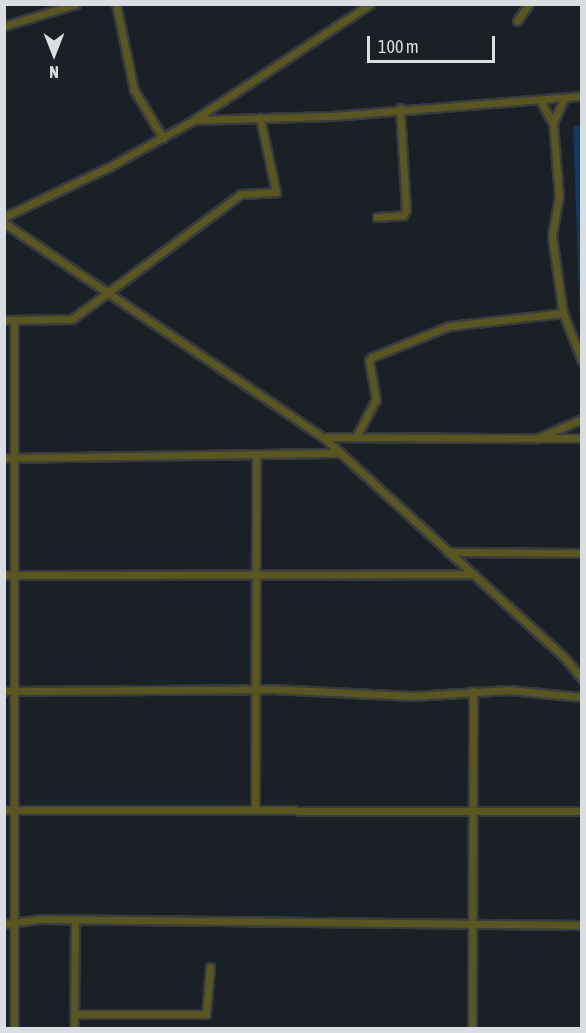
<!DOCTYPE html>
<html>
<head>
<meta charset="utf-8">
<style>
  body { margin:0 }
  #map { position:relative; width:586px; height:1033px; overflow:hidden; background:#1b2026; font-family:"Asap Condensed",sans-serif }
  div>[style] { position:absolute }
  .green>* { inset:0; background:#0f3960 }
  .roads { filter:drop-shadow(2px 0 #363b40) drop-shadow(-2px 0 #363b40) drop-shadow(0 2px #363b40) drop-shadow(0 -2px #363b40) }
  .minor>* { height:7px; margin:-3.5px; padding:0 3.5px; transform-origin:3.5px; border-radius:3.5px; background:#59571f }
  span { translate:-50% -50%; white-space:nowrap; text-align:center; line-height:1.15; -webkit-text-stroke:6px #1b2026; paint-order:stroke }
  .frame { position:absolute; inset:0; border:6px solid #dadee2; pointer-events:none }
  .north { position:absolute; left:24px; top:24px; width:60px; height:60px; -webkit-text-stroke:4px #1b2026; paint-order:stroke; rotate:180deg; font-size:16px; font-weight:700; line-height:24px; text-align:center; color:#dadee2 }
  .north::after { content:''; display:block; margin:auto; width:21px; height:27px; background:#dadee2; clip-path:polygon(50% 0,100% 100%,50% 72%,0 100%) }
  .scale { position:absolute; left:367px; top:36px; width:128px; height:27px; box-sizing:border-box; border:3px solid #dadee2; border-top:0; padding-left:8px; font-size:18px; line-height:21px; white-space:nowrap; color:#dadee2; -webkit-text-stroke:4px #1b2026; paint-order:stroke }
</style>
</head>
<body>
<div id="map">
  <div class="green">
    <div style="clip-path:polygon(582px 125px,581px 350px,573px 126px)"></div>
  </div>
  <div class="roads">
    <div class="minor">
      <div style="left:116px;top:4px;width:88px;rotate:78.2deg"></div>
      <div style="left:134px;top:90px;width:56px;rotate:58.9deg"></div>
      <div style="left:517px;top:21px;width:21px;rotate:-55deg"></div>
      <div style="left:4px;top:26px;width:75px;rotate:-17deg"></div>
      <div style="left:564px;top:99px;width:26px;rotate:115deg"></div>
      <div style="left:553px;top:123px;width:73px;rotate:85.3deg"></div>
      <div style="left:559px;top:196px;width:41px;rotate:99.9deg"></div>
      <div style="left:552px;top:236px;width:78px;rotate:81.9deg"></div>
      <div style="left:563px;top:313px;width:52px;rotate:68.4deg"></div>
      <div style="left:540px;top:100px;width:26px;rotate:61deg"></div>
      <div style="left:195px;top:120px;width:137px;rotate:-1.7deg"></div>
      <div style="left:332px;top:116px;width:251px;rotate:-4.6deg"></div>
      <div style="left:4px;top:217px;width:116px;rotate:-25.5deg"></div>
      <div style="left:109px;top:167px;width:95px;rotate:-29deg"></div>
      <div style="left:192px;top:121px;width:213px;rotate:-33.3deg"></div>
      <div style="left:377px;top:217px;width:26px;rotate:-4deg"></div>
      <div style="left:403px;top:215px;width:6px;rotate:-59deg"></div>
      <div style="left:406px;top:210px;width:102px;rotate:-93.4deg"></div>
      <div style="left:4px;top:223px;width:384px;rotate:33.9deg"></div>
      <div style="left:323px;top:437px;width:325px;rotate:42.4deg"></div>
      <div style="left:563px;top:656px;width:30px;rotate:50deg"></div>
      <div style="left:4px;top:320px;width:68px;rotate:-0.8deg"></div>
      <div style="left:72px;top:319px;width:210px;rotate:-36.5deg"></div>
      <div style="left:241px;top:194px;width:35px;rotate:-3deg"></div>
      <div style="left:276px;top:192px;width:76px;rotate:-102.2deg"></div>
      <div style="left:357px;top:435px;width:40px;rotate:-62deg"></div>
      <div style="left:376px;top:400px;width:40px;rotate:-100deg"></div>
      <div style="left:369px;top:361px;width:5px;rotate:-53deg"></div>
      <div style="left:372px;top:357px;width:83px;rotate:-21.9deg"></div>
      <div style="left:449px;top:326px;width:115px;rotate:-6.5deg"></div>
      <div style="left:323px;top:437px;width:215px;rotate:0.3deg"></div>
      <div style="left:538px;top:438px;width:48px;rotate:-23.4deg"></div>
      <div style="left:542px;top:438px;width:40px"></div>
      <div style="left:4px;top:458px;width:337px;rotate:-0.9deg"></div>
      <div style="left:448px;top:552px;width:134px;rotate:0.4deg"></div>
      <div style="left:4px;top:575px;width:470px;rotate:-0.1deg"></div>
      <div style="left:4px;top:691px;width:267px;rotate:-0.4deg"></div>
      <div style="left:271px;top:689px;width:142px;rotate:2.8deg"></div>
      <div style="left:413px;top:696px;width:96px;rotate:-3.6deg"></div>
      <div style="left:509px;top:690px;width:73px;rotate:5.5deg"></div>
      <div style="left:4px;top:810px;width:578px;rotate:0.1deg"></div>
      <div style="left:255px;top:810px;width:353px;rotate:-89.8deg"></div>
      <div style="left:4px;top:924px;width:35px;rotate:-8deg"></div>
      <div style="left:39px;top:919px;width:543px;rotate:0.63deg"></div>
      <div style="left:75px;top:1014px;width:131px"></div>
      <div style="left:206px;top:1014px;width:47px;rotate:-85.1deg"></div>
      <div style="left:14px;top:1028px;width:707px;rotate:-90deg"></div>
      <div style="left:74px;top:1028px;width:107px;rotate:-89.5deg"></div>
      <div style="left:472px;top:1028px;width:337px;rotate:-89.8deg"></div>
    </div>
  </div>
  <div class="frame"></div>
  <div class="north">N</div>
  <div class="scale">100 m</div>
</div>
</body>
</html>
